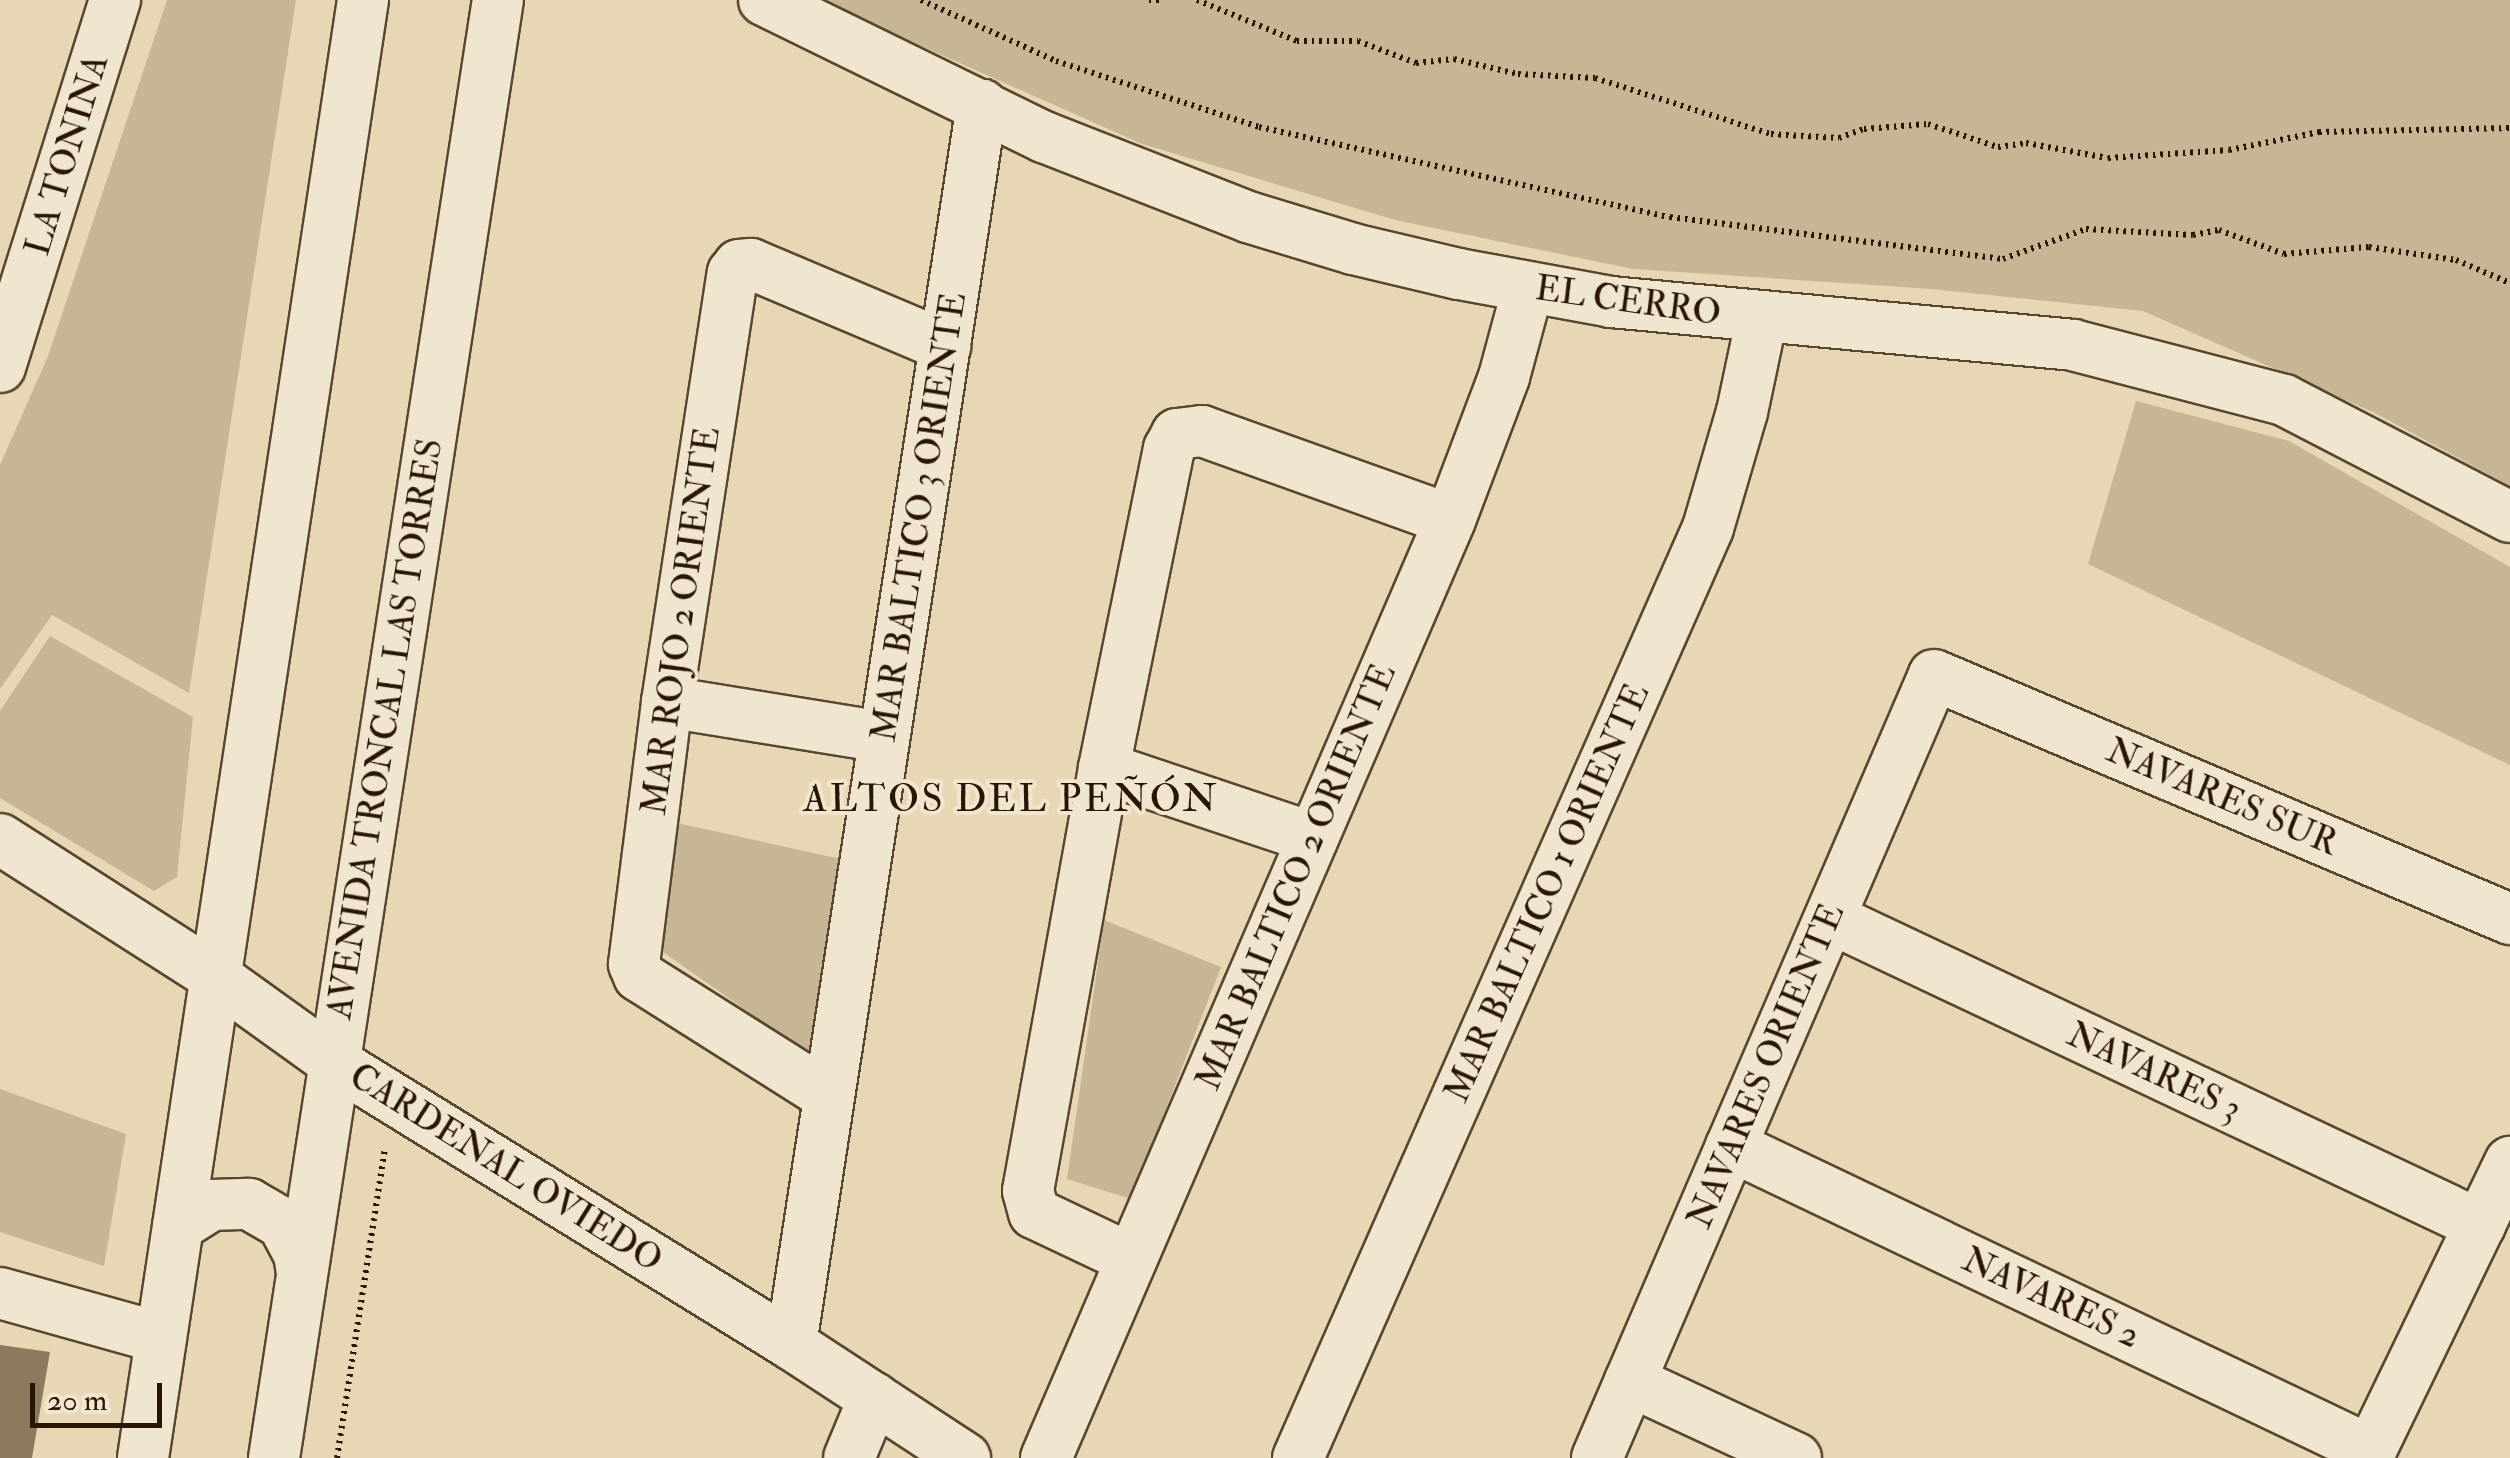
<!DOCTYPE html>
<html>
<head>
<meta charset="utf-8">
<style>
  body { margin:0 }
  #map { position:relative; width:2510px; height:1458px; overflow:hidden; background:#e8d7b4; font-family:"IM FELL Double Pica",serif }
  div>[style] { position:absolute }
  .green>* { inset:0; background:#c7b696 }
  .building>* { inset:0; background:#8c7a5f }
  .path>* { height:6px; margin-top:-3px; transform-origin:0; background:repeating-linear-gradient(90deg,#281502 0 2.5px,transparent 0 7.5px) }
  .roads { filter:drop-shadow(2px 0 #58462e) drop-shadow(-2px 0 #58462e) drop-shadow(0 2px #58462e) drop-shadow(0 -2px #58462e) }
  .minor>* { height:50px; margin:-25px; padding:0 25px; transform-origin:25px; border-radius:25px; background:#f0e5ce }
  span { translate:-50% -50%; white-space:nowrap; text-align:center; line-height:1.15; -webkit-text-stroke:8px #f0e5ce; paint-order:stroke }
  .street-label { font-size:35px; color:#281502 }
  .neighbourhood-label { font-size:38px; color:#281502; letter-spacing:2.5px }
  .scale { position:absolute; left:30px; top:1383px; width:132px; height:45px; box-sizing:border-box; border:5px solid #281502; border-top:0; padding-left:12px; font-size:30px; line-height:35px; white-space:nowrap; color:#281502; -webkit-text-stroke:8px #f0e5ce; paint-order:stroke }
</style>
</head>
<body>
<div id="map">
  <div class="green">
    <div style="clip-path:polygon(167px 0,296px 0,189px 693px,52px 615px,0 689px,0 465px,48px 356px)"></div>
    <div style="clip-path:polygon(818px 0,2510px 0,2510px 486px,2375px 413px,2143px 311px,1931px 289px,1633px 269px,1395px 220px,1142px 144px)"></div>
    <div style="clip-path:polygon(2136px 401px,2289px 441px,2510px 567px,2510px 765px,2088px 564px)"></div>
    <div style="clip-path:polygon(50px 636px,193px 717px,177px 877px,154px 891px,0 798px,0 711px)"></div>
    <div style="clip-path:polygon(677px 823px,841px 859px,808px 1054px,663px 952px)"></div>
    <div style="clip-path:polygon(1104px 920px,1221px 967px,1131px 1199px,1067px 1179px)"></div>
    <div style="clip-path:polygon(0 1089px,126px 1134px,104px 1266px,0 1232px)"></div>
  </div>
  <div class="building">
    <div style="clip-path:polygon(0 1345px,50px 1352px,32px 1458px,0 1458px)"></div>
  </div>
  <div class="path">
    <div style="left:921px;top:0;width:148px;rotate:24.3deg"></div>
    <div style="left:1056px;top:61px;width:213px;rotate:18deg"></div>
    <div style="left:1259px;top:127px;width:421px;rotate:12.4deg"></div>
    <div style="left:1670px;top:217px;width:336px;rotate:7.2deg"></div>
    <div style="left:2003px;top:259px;width:88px;rotate:-19.9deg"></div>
    <div style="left:2086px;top:229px;width:107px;rotate:3.2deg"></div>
    <div style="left:2193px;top:235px;width:26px;rotate:-11deg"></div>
    <div style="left:2219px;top:230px;width:69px;rotate:20.3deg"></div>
    <div style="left:2284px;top:254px;width:85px;rotate:-4.7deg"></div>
    <div style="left:2369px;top:247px;width:88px;rotate:8.5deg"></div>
    <div style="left:2456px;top:260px;width:59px;rotate:23.1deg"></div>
    <div style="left:1149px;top:0;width:13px"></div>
    <div style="left:1197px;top:0;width:108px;rotate:22.3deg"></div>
    <div style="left:1297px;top:41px;width:61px"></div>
    <div style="left:1358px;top:41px;width:62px;rotate:20.8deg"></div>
    <div style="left:1416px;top:63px;width:38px;rotate:-6deg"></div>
    <div style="left:1454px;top:59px;width:66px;rotate:13.2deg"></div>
    <div style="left:1518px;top:74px;width:77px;rotate:3deg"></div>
    <div style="left:1595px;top:78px;width:185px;rotate:17.7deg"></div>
    <div style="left:1771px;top:134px;width:68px;rotate:3.4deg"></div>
    <div style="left:1839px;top:138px;width:27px;rotate:-20deg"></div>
    <div style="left:1864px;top:129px;width:64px;rotate:-4.5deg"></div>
    <div style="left:1928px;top:124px;width:74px;rotate:18.2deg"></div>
    <div style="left:1998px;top:147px;width:28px;rotate:-8deg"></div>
    <div style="left:2026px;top:143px;width:83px;rotate:10.4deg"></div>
    <div style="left:2108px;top:158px;width:121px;rotate:-3.8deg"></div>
    <div style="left:2229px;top:150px;width:92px;rotate:-11.3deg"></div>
    <div style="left:2319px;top:132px;width:191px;rotate:-1.2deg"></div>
    <div style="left:337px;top:1458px;width:313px;rotate:-81.2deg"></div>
  </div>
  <div class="roads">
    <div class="minor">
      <div style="left:764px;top:0;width:312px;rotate:26.1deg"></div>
      <div style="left:1044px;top:137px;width:219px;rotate:21.4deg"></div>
      <div style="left:1248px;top:217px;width:110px;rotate:16.9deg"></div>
      <div style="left:1353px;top:249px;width:109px;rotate:13.3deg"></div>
      <div style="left:1459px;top:274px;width:155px;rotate:10.4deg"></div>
      <div style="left:1611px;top:302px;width:464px;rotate:5.3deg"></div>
      <div style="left:2073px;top:345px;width:218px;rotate:14.6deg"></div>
      <div style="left:2284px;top:400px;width:254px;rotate:27.4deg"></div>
      <div style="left:0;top:367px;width:385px;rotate:-72.6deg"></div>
      <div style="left:667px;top:702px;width:220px;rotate:9.2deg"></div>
      <div style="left:1104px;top:768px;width:220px;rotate:18.5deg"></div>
      <div style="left:0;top:839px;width:258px;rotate:32.6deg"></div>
      <div style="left:217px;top:978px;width:144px;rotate:35.7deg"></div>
      <div style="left:334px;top:1062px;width:537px;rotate:31.68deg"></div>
      <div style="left:791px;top:1344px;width:208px;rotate:33.2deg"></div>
      <div style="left:1830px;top:918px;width:719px;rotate:25.28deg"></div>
      <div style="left:829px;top:1096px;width:225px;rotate:-147.7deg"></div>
      <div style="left:639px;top:976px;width:13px;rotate:-113deg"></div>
      <div style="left:634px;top:964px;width:264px;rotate:-82.8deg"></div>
      <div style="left:667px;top:702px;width:434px;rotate:-81.3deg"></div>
      <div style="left:733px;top:273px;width:10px;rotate:-53deg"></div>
      <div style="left:739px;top:265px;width:12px;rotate:-5deg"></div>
      <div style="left:751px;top:264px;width:211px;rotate:22.9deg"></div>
      <div style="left:1731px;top:1146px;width:709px;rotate:25.48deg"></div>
      <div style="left:178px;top:1226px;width:39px;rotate:-32deg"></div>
      <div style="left:211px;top:1205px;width:38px;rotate:-2deg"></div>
      <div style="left:249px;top:1204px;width:39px;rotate:30deg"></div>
      <div style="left:283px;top:1224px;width:34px;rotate:62deg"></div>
      <div style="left:299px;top:1254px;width:18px;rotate:81deg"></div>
      <div style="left:1131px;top:1259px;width:107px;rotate:-154.6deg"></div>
      <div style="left:1034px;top:1213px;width:23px;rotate:-105deg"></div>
      <div style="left:1028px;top:1191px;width:430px;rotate:-79.8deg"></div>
      <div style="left:1104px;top:768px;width:326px;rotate:-78.5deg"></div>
      <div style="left:1169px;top:449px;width:17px;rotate:-62deg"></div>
      <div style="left:1177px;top:434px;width:25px;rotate:-7deg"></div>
      <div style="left:1202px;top:431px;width:263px;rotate:19.7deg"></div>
      <div style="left:0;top:1293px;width:167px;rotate:15.6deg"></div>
      <div style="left:791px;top:1344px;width:1254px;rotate:-81.24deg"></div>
      <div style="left:1630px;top:1381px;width:183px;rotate:24.9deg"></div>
      <div style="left:143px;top:1458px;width:1475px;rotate:-81.42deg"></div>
      <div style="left:274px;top:1458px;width:1475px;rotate:-81.27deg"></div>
      <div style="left:849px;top:1458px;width:65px;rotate:-67.4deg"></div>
      <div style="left:1046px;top:1458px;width:1021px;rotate:-66.7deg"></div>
      <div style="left:1450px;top:520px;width:153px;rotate:-69.3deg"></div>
      <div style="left:1504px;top:377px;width:92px;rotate:-74.9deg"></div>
      <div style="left:1298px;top:1458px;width:1016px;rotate:-66.21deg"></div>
      <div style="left:1708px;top:528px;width:121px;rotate:-73.7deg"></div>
      <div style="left:1742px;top:412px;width:97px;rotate:-78.1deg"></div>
      <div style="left:1597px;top:1458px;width:852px;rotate:-66.71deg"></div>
      <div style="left:1934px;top:675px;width:626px;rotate:22.96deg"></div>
      <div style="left:2367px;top:1458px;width:329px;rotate:-64.2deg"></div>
    </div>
  </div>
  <div class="street-label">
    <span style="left:67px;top:155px;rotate:-73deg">LA TONINA</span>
    <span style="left:1628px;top:301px;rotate:8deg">EL CERRO</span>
    <span style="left:919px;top:517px;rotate:-81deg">MAR BALTICO 3 ORIENTE</span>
    <span style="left:681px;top:621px;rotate:-82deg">MAR ROJO 2 ORIENTE</span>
    <span style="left:385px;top:729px;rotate:-81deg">AVENIDA TRONCAL LAS TORRES</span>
    <span style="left:2222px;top:797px;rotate:23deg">NAVARES SUR</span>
    <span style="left:1296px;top:877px;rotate:-67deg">MAR BALTICO 2 ORIENTE</span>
    <span style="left:1547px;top:893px;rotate:-66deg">MAR BALTICO 1 ORIENTE</span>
    <span style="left:1766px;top:1066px;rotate:-67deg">NAVARES ORIENTE</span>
    <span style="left:2154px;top:1072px;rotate:25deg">NAVARES 3</span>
    <span style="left:506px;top:1168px;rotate:32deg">CARDENAL OVIEDO</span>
    <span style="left:2051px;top:1298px;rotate:25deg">NAVARES 2</span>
  </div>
  <div class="neighbourhood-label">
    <span style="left:1011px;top:800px">ALTOS DEL PEÑÓN</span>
  </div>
  <div class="scale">20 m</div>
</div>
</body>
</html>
